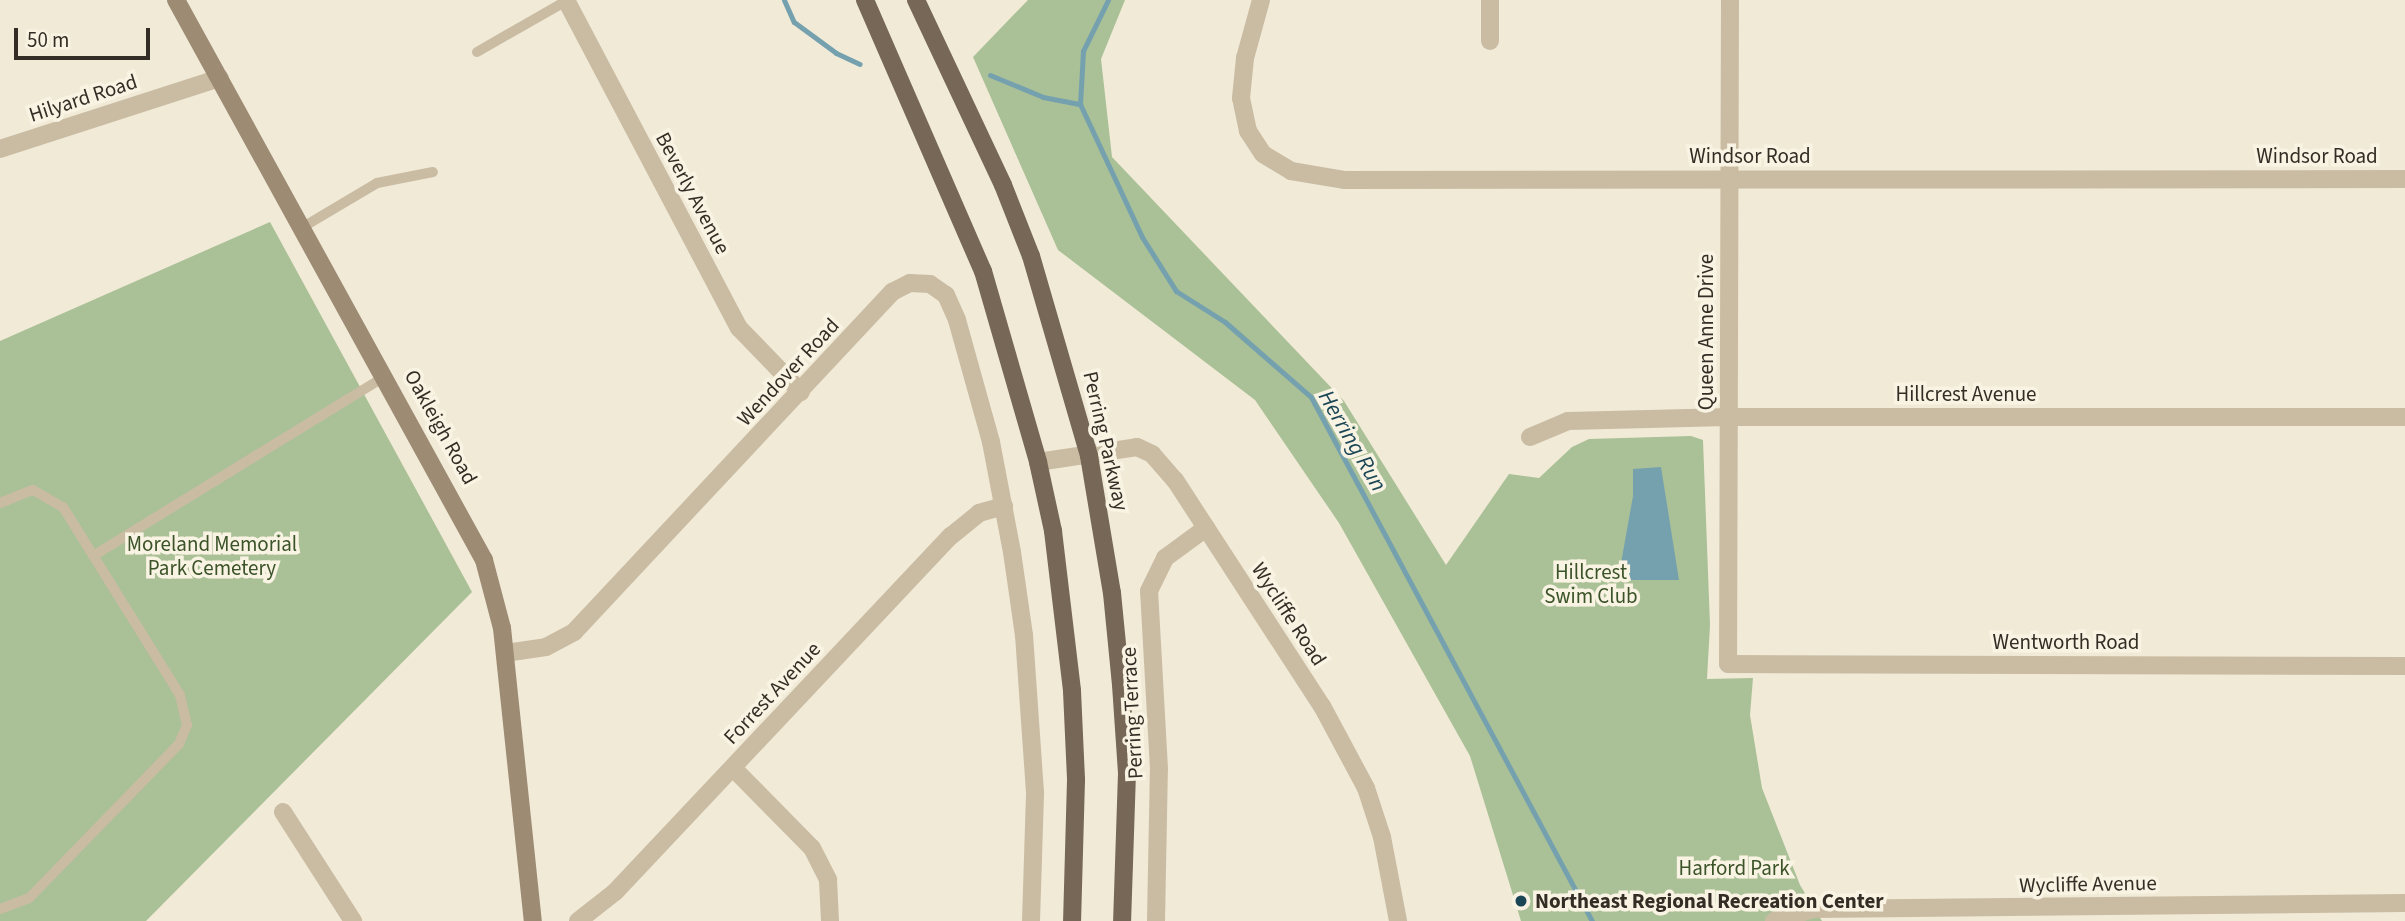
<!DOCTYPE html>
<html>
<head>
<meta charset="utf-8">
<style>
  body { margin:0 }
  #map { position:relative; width:2405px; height:921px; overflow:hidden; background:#f1ead7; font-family:"Source Sans 3",sans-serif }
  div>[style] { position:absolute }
  .green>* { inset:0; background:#aac097 }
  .water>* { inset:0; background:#75a1af }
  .stream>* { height:5px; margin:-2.5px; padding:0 2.5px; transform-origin:2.5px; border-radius:2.5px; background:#75a1af }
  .lane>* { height:10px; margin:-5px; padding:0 5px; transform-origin:5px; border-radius:5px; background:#c9bca3 }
  .street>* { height:18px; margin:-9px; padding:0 9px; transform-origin:9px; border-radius:9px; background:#c9bca3 }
  .secondary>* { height:18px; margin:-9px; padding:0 9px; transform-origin:9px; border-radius:9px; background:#9d8b74 }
  .primary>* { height:18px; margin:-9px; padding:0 9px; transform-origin:9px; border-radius:9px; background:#766756 }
  .dots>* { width:19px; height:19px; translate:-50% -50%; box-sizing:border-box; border:4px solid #f9f3e3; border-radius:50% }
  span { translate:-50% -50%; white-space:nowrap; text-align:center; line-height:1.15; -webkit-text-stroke:7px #f9f3e3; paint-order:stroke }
  .street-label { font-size:21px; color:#342d25 }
  .park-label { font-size:21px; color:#3b5328 }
  .poi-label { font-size:21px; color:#342d25; font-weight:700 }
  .left { translate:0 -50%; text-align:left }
  .water-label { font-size:23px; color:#1a4656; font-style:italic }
  .scale { position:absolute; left:14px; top:28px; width:136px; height:32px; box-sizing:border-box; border:4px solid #342d25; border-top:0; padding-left:9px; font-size:21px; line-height:24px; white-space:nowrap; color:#342d25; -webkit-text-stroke:5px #f9f3e3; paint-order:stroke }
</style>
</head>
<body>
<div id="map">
  <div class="green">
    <div style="clip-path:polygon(1028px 0,1125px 0,1101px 59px,1112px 157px,1344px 401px,1446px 565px,1509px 474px,1539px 478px,1572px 447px,1589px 439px,1691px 436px,1703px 440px,1710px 625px,1707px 679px,1753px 678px,1750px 715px,1762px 788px,1800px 885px,1822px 921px,1521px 921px,1470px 756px,1339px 523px,1255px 400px,1058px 250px,973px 57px)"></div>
    <div style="clip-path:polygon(270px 222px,472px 592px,146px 921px,0 921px,0 341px)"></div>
  </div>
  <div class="water">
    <div style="clip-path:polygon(1661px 467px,1679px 580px,1618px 580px,1633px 496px,1633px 469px)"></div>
  </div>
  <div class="stream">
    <div style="left:784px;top:0;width:24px;rotate:66deg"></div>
    <div style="left:794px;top:22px;width:52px;rotate:36.4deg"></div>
    <div style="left:836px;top:53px;width:26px;rotate:25deg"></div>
    <div style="left:1108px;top:0;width:57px;rotate:116.1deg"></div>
    <div style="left:1083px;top:51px;width:53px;rotate:93.2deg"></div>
    <div style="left:1080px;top:104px;width:147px;rotate:65deg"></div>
    <div style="left:1142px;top:237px;width:64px;rotate:57.8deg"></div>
    <div style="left:1176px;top:291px;width:58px;rotate:32.3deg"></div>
    <div style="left:1225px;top:322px;width:114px;rotate:41.1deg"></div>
    <div style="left:1311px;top:397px;width:595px;rotate:61.8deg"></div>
    <div style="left:990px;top:75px;width:57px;rotate:22.5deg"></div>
    <div style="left:1043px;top:97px;width:38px;rotate:11deg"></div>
  </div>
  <div class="lane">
    <div style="left:477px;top:52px;width:103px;rotate:-29.8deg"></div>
    <div style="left:303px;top:227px;width:86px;rotate:-30.7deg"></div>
    <div style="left:377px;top:183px;width:57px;rotate:-11.1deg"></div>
    <div style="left:0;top:503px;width:35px;rotate:-22deg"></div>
    <div style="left:33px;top:490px;width:34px;rotate:30deg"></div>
    <div style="left:63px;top:507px;width:221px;rotate:58.1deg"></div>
    <div style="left:180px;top:695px;width:31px;rotate:77deg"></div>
    <div style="left:187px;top:725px;width:21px;rotate:113deg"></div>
    <div style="left:179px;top:744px;width:215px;rotate:134.2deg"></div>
    <div style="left:29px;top:898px;width:31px;rotate:159deg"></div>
    <div style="left:93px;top:556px;width:344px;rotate:-31.6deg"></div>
  </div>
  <div class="street">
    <div style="left:566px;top:0;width:371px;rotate:62.2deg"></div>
    <div style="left:739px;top:328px;width:89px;rotate:45.9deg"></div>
    <div style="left:1261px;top:0;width:60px;rotate:105.4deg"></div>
    <div style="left:1245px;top:58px;width:40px;rotate:95.7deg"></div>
    <div style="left:1241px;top:98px;width:34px;rotate:78deg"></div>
    <div style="left:1248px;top:131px;width:27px;rotate:57deg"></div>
    <div style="left:1263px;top:154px;width:33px;rotate:31deg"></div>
    <div style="left:1291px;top:171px;width:55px;rotate:9.5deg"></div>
    <div style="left:1345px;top:180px;width:1060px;rotate:-0.05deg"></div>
    <div style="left:1730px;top:0;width:664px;rotate:90.17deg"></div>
    <div style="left:1728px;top:664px;width:677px;rotate:0.17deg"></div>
    <div style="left:1490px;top:41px;width:41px;rotate:-90deg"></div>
    <div style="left:0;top:149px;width:231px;rotate:-17.9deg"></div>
    <div style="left:1530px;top:437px;width:41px;rotate:-22.8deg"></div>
    <div style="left:1568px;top:421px;width:160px;rotate:-1.4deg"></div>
    <div style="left:1728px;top:417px;width:677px"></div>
    <div style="left:1038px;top:462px;width:100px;rotate:-8.6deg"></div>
    <div style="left:1137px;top:447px;width:17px;rotate:25deg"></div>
    <div style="left:1152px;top:454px;width:35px;rotate:49deg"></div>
    <div style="left:1175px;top:480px;width:270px;rotate:57deg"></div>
    <div style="left:1322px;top:706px;width:93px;rotate:61.8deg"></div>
    <div style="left:1366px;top:788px;width:52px;rotate:71.9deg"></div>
    <div style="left:1382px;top:837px;width:86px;rotate:79.2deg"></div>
    <div style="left:505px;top:653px;width:41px;rotate:-8.3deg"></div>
    <div style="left:546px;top:647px;width:32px;rotate:-28deg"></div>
    <div style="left:574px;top:632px;width:466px;rotate:-46.9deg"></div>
    <div style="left:892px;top:292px;width:20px;rotate:-27deg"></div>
    <div style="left:910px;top:283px;width:20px;rotate:3deg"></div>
    <div style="left:930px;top:284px;width:19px;rotate:35deg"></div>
    <div style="left:946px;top:295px;width:27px;rotate:66deg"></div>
    <div style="left:957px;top:320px;width:127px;rotate:74.4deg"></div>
    <div style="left:991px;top:442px;width:112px;rotate:79.2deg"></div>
    <div style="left:1012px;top:552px;width:84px;rotate:81.8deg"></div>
    <div style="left:1024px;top:635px;width:159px;rotate:86deg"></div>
    <div style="left:1035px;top:794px;width:127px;rotate:91.8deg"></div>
    <div style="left:733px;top:768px;width:112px;rotate:45.4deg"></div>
    <div style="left:812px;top:848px;width:36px;rotate:63deg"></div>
    <div style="left:828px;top:880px;width:41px;rotate:87.2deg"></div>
    <div style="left:283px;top:812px;width:130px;rotate:57.3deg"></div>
    <div style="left:578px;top:921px;width:47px;rotate:-38.1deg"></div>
    <div style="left:615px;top:892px;width:490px;rotate:-46.7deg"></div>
    <div style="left:951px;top:536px;width:36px;rotate:-39deg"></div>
    <div style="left:979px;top:513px;width:26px;rotate:-16deg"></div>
    <div style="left:1156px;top:921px;width:152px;rotate:-88.9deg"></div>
    <div style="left:1159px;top:769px;width:178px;rotate:-93.2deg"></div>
    <div style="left:1149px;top:591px;width:37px;rotate:-64deg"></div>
    <div style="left:1165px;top:558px;width:51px;rotate:-36.2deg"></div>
    <div style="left:1774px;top:921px;width:41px;rotate:-17.1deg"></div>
    <div style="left:1813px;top:909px;width:592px;rotate:-0.58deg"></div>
  </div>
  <div class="secondary">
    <div style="left:176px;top:0;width:639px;rotate:61.19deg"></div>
    <div style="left:484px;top:560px;width:70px;rotate:75.2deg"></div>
    <div style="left:502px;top:628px;width:295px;rotate:84deg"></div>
  </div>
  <div class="primary">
    <div style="left:865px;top:0;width:296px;rotate:66.5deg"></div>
    <div style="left:983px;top:271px;width:199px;rotate:73.9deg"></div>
    <div style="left:1038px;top:462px;width:71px;rotate:77.7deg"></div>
    <div style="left:1053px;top:531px;width:161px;rotate:83.2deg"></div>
    <div style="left:1072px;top:691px;width:89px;rotate:87.4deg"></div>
    <div style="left:1076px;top:780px;width:141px;rotate:91.6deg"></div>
    <div style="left:916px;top:0;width:204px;rotate:64.8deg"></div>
    <div style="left:1003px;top:185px;width:76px;rotate:68.5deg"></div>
    <div style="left:1031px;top:256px;width:208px;rotate:73.8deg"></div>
    <div style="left:1089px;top:456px;width:139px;rotate:80.5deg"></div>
    <div style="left:1112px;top:593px;width:92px;rotate:84.4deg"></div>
    <div style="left:1121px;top:685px;width:88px;rotate:86.1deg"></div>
    <div style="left:1127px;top:773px;width:148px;rotate:91.9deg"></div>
  </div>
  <div class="dots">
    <div style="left:1521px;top:901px;background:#1a4656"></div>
  </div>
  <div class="street-label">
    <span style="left:83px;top:98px;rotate:-18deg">Hilyard Road</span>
    <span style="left:1750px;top:156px">Windsor Road</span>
    <span style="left:2317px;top:156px">Windsor Road</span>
    <span style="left:693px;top:193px;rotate:62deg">Beverly Avenue</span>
    <span style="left:1706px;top:332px;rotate:-90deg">Queen Anne Drive</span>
    <span style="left:788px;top:372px;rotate:-47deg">Wendover Road</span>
    <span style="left:1966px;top:394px">Hillcrest Avenue</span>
    <span style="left:441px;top:427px;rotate:61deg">Oakleigh Road</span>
    <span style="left:1106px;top:441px;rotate:77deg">Perring Parkway</span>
    <span style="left:1289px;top:614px;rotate:57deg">Wycliffe Road</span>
    <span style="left:2066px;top:642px">Wentworth Road</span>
    <span style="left:772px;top:693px;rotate:-47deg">Forrest Avenue</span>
    <span style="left:1132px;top:713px;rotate:-93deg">Perring Terrace</span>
    <span style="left:2088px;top:884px;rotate:-1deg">Wycliffe Avenue</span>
  </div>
  <div class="park-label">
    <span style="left:212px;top:556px">Moreland Memorial<br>Park Cemetery</span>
    <span style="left:1591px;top:584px">Hillcrest<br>Swim Club</span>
    <span style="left:1734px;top:868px">Harford Park</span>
  </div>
  <div class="poi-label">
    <span class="left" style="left:1535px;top:901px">Northeast Regional Recreation Center</span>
  </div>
  <div class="water-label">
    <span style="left:1352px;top:441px;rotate:60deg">Herring Run</span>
  </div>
  <div class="scale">50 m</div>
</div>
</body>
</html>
